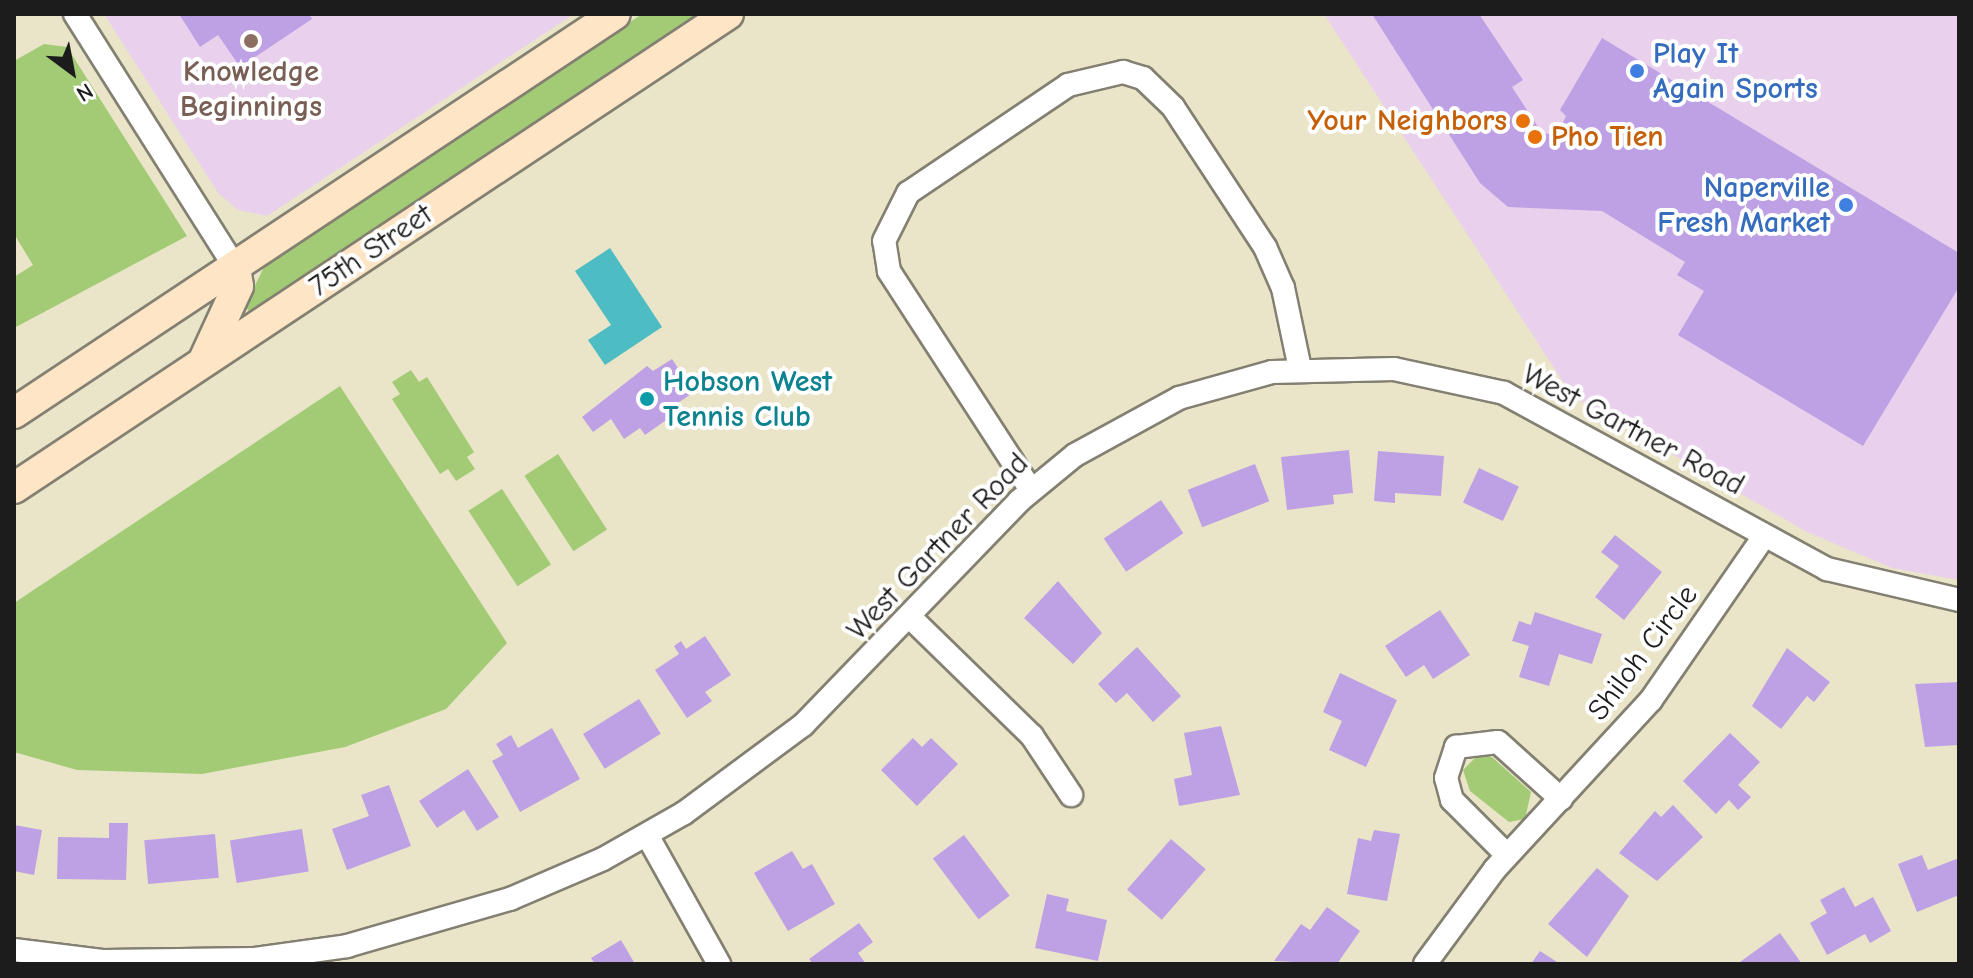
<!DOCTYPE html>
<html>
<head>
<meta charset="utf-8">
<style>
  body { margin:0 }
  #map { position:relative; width:1973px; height:978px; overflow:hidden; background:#eae5c8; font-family:"Comic Neue",sans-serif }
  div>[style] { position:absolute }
  .built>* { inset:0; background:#e9d1ed }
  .green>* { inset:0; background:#a3cb76; transform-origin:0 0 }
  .water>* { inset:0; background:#4dbcc3 }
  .building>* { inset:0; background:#bea1e4; transform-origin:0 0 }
  .roads { filter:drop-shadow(2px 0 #838072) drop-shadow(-2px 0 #838072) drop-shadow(0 2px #838072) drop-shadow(0 -2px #838072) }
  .street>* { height:22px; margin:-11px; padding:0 11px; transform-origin:11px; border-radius:11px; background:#fff }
  .secondary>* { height:30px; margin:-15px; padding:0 15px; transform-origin:15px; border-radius:15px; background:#fde5c5 }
  .dots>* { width:22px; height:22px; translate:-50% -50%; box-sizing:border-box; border:4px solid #fff; border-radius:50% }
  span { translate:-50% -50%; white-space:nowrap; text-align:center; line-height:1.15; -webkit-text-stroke:8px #fff; paint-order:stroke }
  .shop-label { font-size:30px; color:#366cbe; font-weight:700 }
  .left { translate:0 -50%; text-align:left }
  .right { translate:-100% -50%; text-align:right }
  .education-label { font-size:30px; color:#785e54; font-weight:700 }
  .food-label { font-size:30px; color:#c56008; font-weight:700 }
  .street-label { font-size:30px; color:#1c1c1c }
  .culture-label { font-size:30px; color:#0d838f; font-weight:700 }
  .frame { position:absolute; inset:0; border:16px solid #1c1c1c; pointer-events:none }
  .north { position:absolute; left:32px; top:32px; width:80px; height:80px; -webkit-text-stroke:6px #fff; paint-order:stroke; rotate:148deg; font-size:22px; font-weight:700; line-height:32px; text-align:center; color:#1c1c1c }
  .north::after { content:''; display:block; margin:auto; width:28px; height:36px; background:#1c1c1c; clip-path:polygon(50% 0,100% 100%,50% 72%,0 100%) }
</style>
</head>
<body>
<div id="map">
  <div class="built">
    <div style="clip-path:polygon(104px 14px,574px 14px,267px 216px,238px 210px,218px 193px)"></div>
    <div style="clip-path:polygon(1324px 14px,1959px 14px,1959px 580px,1892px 568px,1807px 532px,1573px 397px)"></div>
  </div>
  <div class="green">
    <div style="clip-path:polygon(642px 14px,702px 14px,251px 314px,245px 306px,265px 265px)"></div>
    <div style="clip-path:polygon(44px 44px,67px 47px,187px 236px,14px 328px,14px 277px,33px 265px,14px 234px,14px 61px)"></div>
    <div style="clip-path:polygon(411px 370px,419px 382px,427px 377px,474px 452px,467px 457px,475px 469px,456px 481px,448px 469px,440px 474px,392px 399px,400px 394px,392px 382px)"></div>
    <div style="clip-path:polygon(340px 386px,507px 643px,446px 709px,345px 747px,202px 774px,77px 770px,14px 752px,14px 603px)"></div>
    <div style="left:558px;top:454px;width:90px;height:40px;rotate:57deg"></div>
    <div style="left:502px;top:489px;width:90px;height:40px;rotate:57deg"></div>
    <div style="clip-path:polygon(1479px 754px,1492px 757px,1531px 792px,1525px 819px,1509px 822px,1470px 791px,1463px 770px)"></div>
  </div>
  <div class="water">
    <div style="clip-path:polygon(610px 248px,662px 327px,605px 365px,588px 340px,611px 325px,575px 271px)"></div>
  </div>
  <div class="building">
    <div style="clip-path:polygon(179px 14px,309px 14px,312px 19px,240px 67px,218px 35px,200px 47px)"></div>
    <div style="clip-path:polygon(1372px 14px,1479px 14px,1523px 80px,1512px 87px,1542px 133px,1557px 135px,1566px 116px,1560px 110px,1602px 38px,1959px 253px,1959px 287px,1863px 446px,1678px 335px,1704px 291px,1677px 275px,1685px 262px,1602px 211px,1508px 207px,1480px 183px)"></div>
    <div style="clip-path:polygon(672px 359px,694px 392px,675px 405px,679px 411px,645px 435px,640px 428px,624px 439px,611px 419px,593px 432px,582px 417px,647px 366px,653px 371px)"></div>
    <div style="clip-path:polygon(1349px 450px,1353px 493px,1333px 495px,1334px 504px,1287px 510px,1281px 457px)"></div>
    <div style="clip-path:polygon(1378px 451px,1444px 456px,1441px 496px,1395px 493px,1395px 503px,1374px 501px)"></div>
    <div style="left:1255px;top:464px;width:40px;height:72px;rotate:69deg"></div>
    <div style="left:1479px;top:468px;width:44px;height:38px;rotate:25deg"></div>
    <div style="left:1161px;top:500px;width:40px;height:69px;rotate:56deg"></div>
    <div style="clip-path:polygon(1615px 535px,1662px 572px,1624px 620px,1595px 597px,1619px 566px,1601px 552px)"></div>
    <div style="clip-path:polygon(1058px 581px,1102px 633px,1073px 664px,1024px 618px)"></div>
    <div style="clip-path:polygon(1440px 610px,1470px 655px,1433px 679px,1424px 665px,1406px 677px,1385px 646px)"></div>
    <div style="clip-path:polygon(1535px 612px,1602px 634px,1592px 664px,1559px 654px,1549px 686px,1519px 677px,1529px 646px,1512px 641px,1519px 621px,1531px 625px)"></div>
    <div style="clip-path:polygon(705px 636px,731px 675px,705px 692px,712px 701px,687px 718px,655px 670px,679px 654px,674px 646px,681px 641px,686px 649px)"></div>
    <div style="clip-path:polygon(1137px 647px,1181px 696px,1153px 722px,1127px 693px,1116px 703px,1098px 684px)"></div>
    <div style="clip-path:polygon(1787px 648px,1830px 682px,1814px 702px,1807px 696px,1781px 729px,1752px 706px)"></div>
    <div style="clip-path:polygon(1340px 673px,1397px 700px,1366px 767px,1329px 750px,1342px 721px,1323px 712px)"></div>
    <div style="clip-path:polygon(1959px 682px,1959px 745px,1925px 747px,1915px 684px)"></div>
    <div style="left:639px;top:699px;width:41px;height:66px;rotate:58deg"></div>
    <div style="clip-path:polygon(1221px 726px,1240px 795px,1179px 806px,1174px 779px,1192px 775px,1184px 733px)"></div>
    <div style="clip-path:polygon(552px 728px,580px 779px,520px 812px,492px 761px,503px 755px,496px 744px,511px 735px,518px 748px)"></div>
    <div style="clip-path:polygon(1730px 733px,1760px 762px,1738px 785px,1751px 797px,1738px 810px,1729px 800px,1716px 814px,1683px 781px)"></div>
    <div style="clip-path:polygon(913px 738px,922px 747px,931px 738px,958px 764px,917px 806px,881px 770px)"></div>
    <div style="clip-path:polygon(468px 769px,499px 817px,477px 831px,464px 810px,437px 828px,419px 801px)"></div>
    <div style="clip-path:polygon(389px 785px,411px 846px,347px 870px,332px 829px,369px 816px,361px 795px)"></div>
    <div style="clip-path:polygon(1673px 805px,1703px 837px,1657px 881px,1619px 853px,1655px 811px,1661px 817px)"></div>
    <div style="clip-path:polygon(109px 823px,128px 823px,126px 880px,57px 879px,58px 837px,109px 838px)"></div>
    <div style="clip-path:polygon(14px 825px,42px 830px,34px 875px,14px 871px)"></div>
    <div style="left:302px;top:829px;width:43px;height:73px;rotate:81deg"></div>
    <div style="clip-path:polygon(1374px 830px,1400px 834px,1387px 901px,1347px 894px,1358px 838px,1371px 841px)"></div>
    <div style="left:215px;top:834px;width:44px;height:71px;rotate:85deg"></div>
    <div style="left:964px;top:835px;width:76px;height:39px;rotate:53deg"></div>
    <div style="left:1171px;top:839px;width:46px;height:67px;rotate:41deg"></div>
    <div style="clip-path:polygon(792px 851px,803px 869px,812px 864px,835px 904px,788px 931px,754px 873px)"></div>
    <div style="clip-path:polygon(1922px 855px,1928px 870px,1959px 858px,1959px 895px,1917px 912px,1898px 864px)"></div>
    <div style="clip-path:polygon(1597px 868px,1629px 896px,1587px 957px,1548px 924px)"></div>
    <div style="clip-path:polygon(1844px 887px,1855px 907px,1873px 897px,1891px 931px,1870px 943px,1865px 934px,1827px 955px,1810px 923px,1827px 913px,1820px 900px)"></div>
    <div style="clip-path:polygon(1047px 894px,1069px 899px,1066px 911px,1107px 920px,1098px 961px,1035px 948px)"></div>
    <div style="clip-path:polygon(1327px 907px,1360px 931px,1337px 964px,1274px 961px,1301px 924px,1310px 930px)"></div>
    <div style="clip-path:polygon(859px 923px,873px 942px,858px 953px,866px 964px,813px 964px,809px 959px)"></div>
    <div style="clip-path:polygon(1780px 933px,1802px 964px,1741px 964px,1740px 962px)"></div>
    <div style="clip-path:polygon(621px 940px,635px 964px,595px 964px,591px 958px)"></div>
    <div style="clip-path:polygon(1540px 951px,1560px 964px,1531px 964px)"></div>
  </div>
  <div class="roads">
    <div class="street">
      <div style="left:75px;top:14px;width:299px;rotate:57.7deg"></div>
      <div style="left:1031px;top:490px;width:261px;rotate:-123deg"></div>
      <div style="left:889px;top:271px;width:30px;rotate:-99deg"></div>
      <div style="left:884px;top:241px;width:54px;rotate:-63.4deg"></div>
      <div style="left:908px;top:193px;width:193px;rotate:-34deg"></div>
      <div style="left:1068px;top:85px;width:57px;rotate:-13.3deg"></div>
      <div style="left:1123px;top:72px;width:21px;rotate:17deg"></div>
      <div style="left:1143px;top:78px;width:42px;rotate:44deg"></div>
      <div style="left:1173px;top:107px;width:168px;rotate:56.7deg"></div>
      <div style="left:1265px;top:247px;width:45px;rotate:66.3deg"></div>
      <div style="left:1283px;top:288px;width:83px;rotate:78.1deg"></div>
      <div style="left:911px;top:618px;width:169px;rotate:44.3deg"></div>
      <div style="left:1032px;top:736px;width:71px;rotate:56.5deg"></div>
      <div style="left:647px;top:835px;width:148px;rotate:60.8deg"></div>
      <div style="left:1507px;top:855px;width:78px;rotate:-135deg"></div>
      <div style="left:1452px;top:800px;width:23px;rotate:-105deg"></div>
      <div style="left:1446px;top:778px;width:33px;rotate:-72deg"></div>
      <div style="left:1456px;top:747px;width:42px;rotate:-6.8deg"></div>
      <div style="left:1498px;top:742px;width:85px;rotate:42.1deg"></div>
      <div style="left:14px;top:950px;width:91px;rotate:7deg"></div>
      <div style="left:104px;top:961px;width:151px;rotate:-0.8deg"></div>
      <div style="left:255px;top:959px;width:93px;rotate:-8deg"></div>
      <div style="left:347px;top:946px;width:170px;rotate:-16.1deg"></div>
      <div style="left:510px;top:899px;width:101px;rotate:-23.3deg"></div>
      <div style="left:603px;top:859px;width:93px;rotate:-29.6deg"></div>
      <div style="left:684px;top:813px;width:148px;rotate:-36.5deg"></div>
      <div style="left:803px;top:725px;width:311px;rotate:-46deg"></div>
      <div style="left:1019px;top:501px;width:72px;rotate:-39.4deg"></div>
      <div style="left:1075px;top:455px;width:119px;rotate:-28.7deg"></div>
      <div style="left:1179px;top:398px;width:97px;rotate:-15.6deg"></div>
      <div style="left:1272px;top:372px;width:122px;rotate:-1.4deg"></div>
      <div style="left:1394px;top:369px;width:113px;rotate:12.3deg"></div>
      <div style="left:1504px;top:393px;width:368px;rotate:28.6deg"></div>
      <div style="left:1827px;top:569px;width:136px;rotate:13.2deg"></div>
      <div style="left:1425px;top:964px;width:118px;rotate:-53.6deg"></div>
      <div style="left:1495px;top:869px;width:230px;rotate:-47.3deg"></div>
      <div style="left:1651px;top:700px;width:199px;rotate:-55.4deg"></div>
    </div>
    <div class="secondary">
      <div style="left:204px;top:360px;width:81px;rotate:-65.3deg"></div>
      <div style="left:238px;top:286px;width:19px;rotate:-99deg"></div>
      <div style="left:14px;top:413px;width:721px;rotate:-33.58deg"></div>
      <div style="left:14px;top:488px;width:857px;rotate:-33.58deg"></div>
    </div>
  </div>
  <div class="dots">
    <div style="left:251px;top:41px;background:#8d6e63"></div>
    <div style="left:1637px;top:71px;background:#3f7fe0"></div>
    <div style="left:1523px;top:121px;background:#e8710a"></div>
    <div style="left:1535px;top:137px;background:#e8710a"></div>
    <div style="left:1846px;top:205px;background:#3f7fe0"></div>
    <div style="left:647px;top:399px;background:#0f9aa8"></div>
  </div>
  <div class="shop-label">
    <span class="left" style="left:1653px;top:71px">Play It<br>Again Sports</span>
    <span class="right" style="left:1830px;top:205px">Naperville<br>Fresh Market</span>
  </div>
  <div class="education-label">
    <span style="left:251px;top:89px">Knowledge<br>Beginnings</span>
  </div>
  <div class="food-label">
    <span class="right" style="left:1507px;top:121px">Your Neighbors</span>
    <span class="left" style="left:1551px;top:137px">Pho Tien</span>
  </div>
  <div class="street-label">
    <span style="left:371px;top:251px;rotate:-34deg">75th Street</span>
    <span style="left:1633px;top:430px;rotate:28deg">West Gartner Road</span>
    <span style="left:938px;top:547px;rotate:-46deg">West Gartner Road</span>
    <span style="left:1643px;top:653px;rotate:-53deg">Shiloh Circle</span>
  </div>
  <div class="culture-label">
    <span class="left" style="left:663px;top:399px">Hobson West<br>Tennis Club</span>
  </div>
  <div class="frame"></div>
  <div class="north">N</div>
</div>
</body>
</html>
